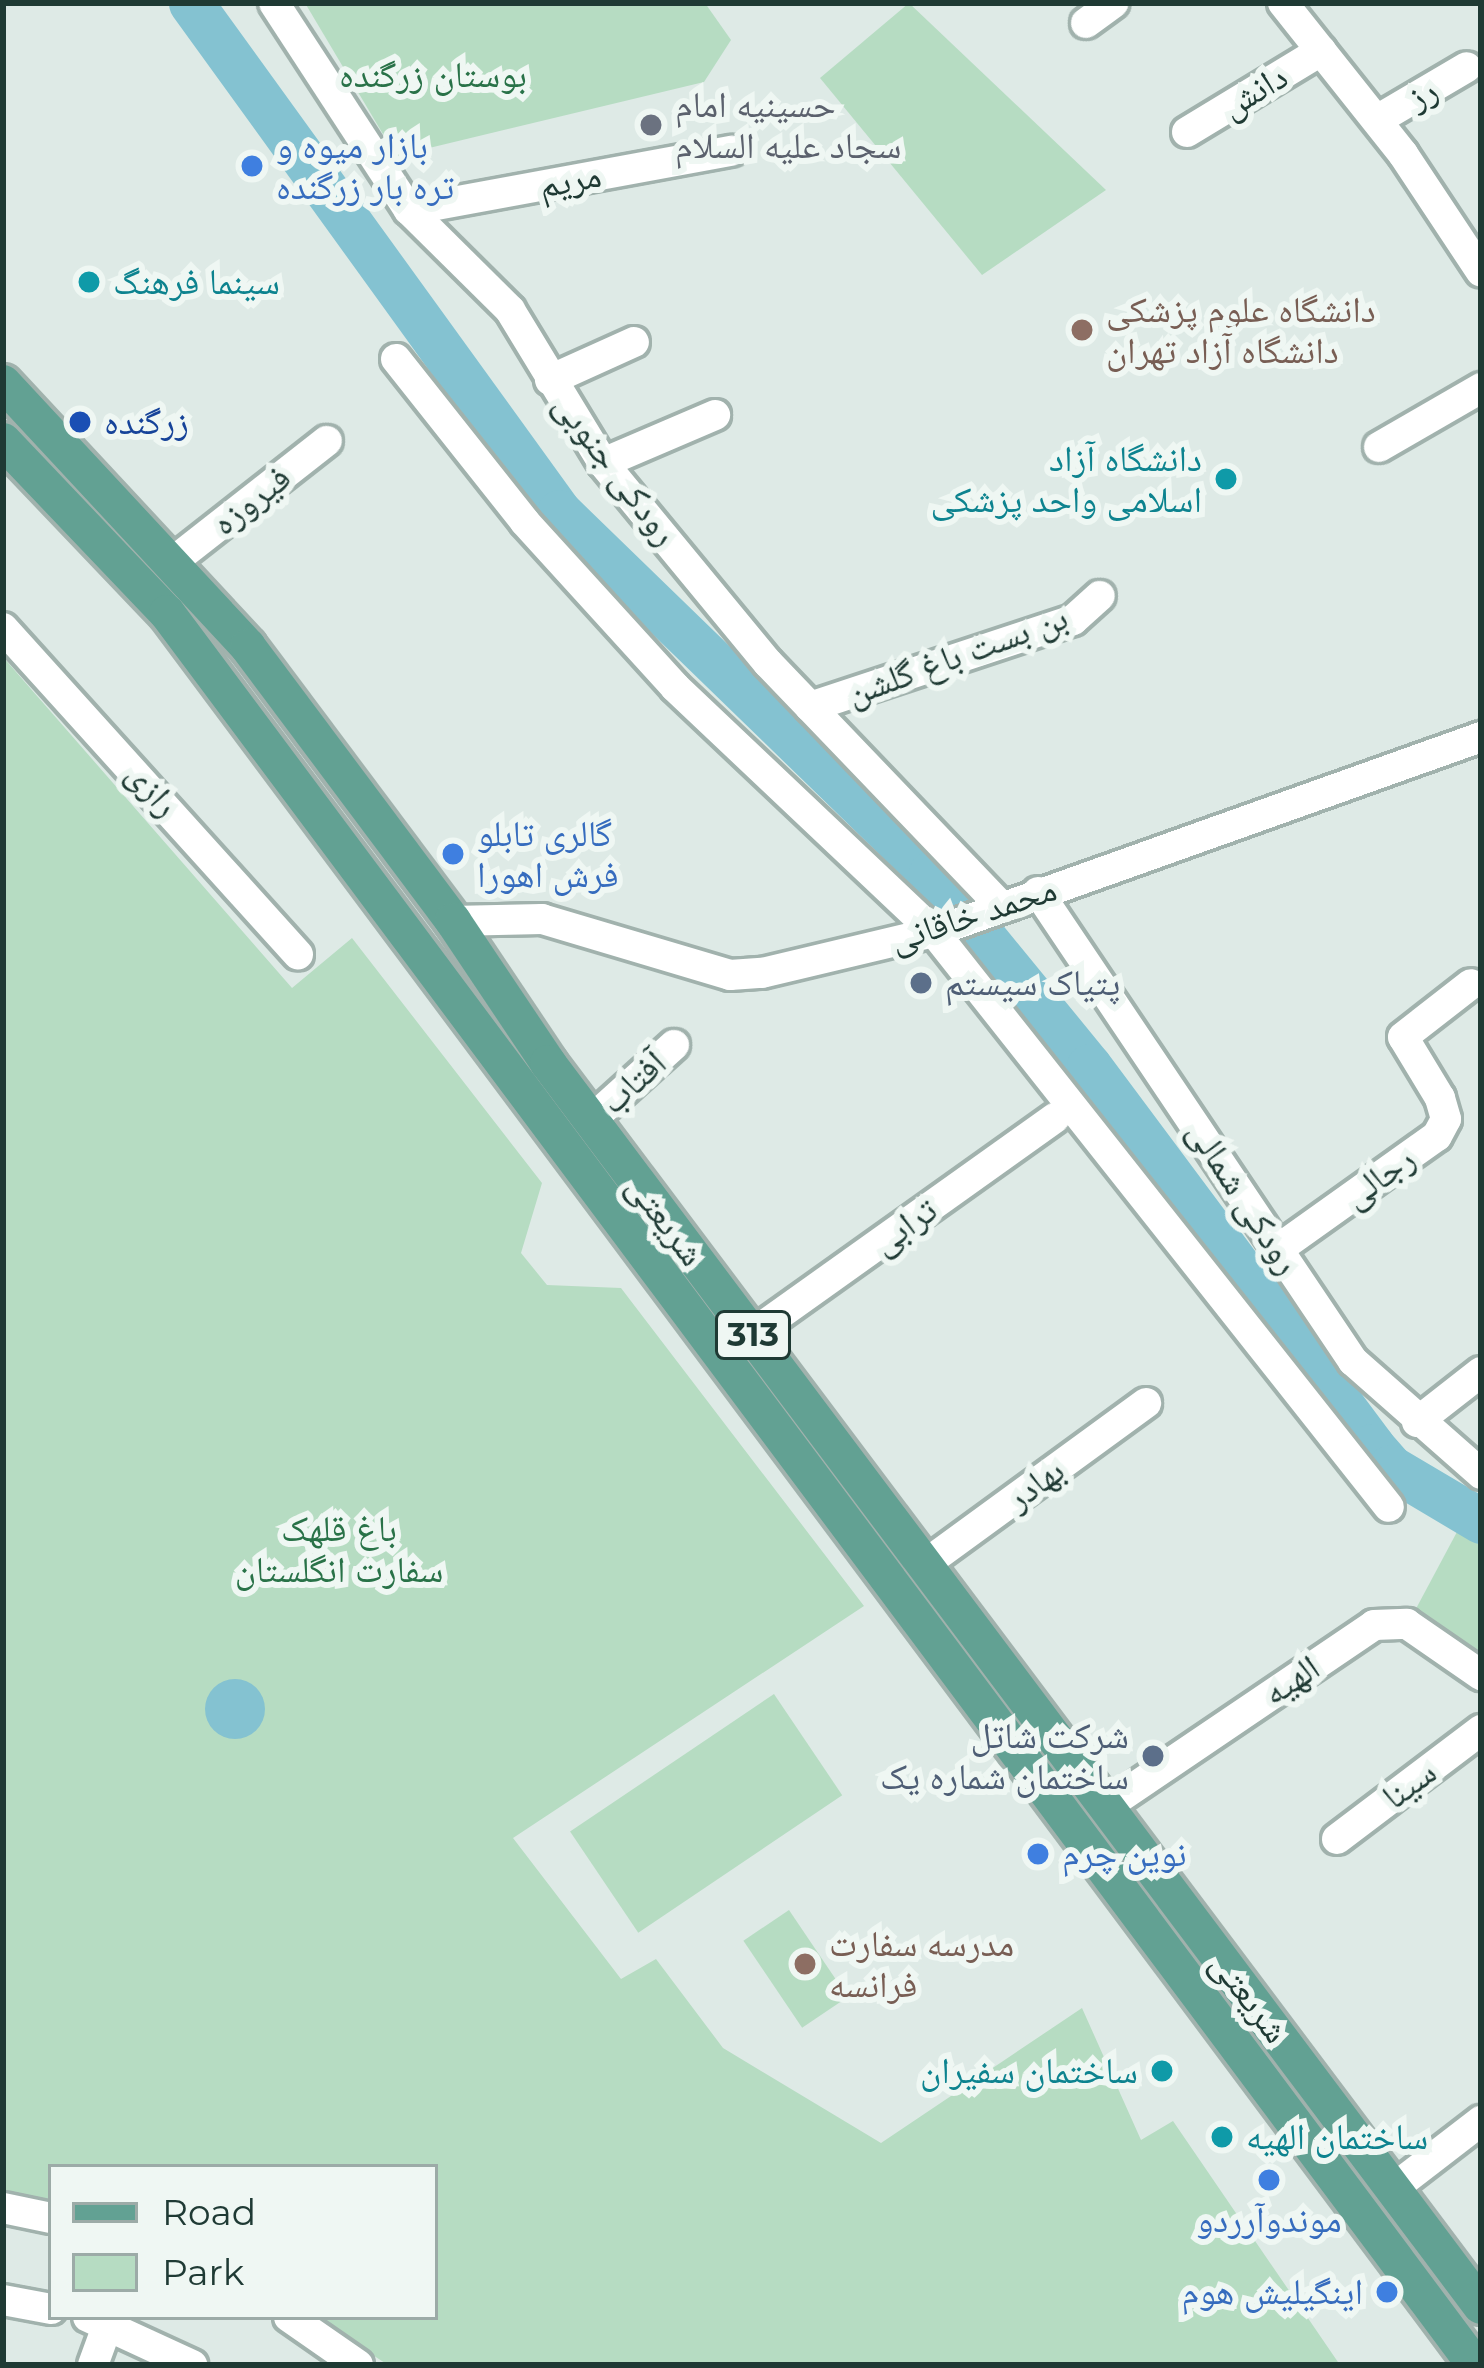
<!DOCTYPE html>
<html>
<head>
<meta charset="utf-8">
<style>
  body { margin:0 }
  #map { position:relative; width:1484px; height:2368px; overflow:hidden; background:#deeae6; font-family:Montserrat,"Noto Naskh Arabic",sans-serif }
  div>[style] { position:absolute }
  .green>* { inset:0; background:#b6dcc2; transform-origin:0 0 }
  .water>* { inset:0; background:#84c2d1 }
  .round { border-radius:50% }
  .river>* { height:45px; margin:-22.5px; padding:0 22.5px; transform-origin:22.5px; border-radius:22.5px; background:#84c2d1 }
  .roads { filter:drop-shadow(3px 0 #a1b2ad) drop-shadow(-3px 0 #a1b2ad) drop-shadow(0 3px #a1b2ad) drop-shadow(0 -3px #a1b2ad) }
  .minor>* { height:30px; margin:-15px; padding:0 15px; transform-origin:15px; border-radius:15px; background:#fff }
  .major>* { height:36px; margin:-18px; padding:0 18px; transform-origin:18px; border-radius:18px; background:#62a193 }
  .dots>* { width:33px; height:33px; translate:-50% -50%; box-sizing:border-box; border:6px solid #eff7f3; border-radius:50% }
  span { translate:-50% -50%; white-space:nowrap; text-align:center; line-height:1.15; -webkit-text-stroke:12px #eff7f3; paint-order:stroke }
  .shield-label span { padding:3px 9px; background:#eff7f3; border:3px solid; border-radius:9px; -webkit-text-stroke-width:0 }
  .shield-label { font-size:33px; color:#1f3a34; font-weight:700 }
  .park-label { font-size:36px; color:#297248 }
  .street-label { font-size:36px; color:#1f3a34 }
  .worship-label { font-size:36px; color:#5b616d }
  .left { translate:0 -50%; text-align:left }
  .shop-label { font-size:36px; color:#366cbe }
  .right { translate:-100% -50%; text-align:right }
  .culture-label { font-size:36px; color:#0d838f }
  .education-label { font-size:36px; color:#785e54 }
  .transit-label { font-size:36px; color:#164399 }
  .service-label { font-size:36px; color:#4e5e75 }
  .frame { position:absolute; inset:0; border:6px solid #1f3a34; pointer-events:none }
  .legend { position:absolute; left:48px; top:2164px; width:390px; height:156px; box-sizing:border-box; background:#eff7f3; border:3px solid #9caba7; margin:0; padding:15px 21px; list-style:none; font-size:36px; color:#1f3a34 }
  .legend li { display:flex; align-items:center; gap:24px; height:60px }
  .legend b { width:60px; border:3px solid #9caba7 }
</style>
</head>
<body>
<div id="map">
  <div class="green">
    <div style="clip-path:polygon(305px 3px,705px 3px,731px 40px,704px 82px,396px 156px)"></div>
    <div style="clip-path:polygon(909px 3px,1106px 190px,982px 275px,820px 78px)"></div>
    <div style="clip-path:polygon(3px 657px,292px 988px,352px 938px,542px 1183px,521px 1253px,547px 1285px,621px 1288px,864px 1606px,513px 1838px,621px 1979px,656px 1959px,723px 2048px,881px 2143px,1082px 2008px,1141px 2140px,1173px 2121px,1340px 2365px,388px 2365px,315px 2317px,435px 2317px,435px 2167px,51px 2167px,51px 2205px,3px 2195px)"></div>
    <div style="clip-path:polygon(1458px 1530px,1481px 1546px,1481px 1668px,1411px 1618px)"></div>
    <div style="left:774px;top:1694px;width:122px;height:246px;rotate:56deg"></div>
    <div style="left:789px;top:1910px;width:105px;height:55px;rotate:56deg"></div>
  </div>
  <div class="water">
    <div class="round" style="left:205px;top:1679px;width:60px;height:60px"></div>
  </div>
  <div class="river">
    <div style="left:191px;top:3px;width:628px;rotate:54.13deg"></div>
    <div style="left:559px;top:512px;width:518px;rotate:44.14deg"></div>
    <div style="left:931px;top:873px;width:249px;rotate:50.7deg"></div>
    <div style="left:1089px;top:1066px;width:474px;rotate:53.3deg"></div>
    <div style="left:1372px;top:1446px;width:28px;rotate:49deg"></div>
    <div style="left:1390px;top:1467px;width:106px;rotate:30.7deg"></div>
  </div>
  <div class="roads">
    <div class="minor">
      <div style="left:274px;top:3px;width:247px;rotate:56.9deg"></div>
      <div style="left:409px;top:210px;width:142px;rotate:44.7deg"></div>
      <div style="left:510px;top:310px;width:179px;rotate:58.7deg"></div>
      <div style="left:603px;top:463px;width:259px;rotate:50.5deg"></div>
      <div style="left:768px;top:663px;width:335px;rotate:46.2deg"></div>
      <div style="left:1283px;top:3px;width:193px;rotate:51.5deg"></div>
      <div style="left:1403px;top:154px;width:141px;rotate:56.5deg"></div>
      <div style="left:1086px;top:23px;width:34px;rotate:-36deg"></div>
      <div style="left:1377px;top:120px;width:104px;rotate:-30.5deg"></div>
      <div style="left:1187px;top:132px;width:157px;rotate:-31.2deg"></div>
      <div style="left:409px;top:210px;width:328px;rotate:-10.4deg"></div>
      <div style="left:396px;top:359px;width:208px;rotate:51.6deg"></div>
      <div style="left:525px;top:522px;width:223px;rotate:47.7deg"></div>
      <div style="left:675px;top:687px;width:357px;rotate:43.4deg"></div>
      <div style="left:934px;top:932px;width:733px;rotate:51.65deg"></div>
      <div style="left:550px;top:380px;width:92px;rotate:-24.3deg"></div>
      <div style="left:1379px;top:447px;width:118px;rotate:-30deg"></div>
      <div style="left:603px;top:463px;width:122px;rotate:-23.2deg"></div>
      <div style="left:175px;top:560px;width:193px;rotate:-38.1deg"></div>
      <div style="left:3px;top:628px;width:440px;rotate:47.9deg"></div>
      <div style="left:810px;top:707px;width:277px;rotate:-18.3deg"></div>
      <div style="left:1073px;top:620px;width:36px;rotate:-42deg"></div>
      <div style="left:1038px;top:892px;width:565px;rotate:56.11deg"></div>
      <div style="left:1353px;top:1361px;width:171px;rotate:41.4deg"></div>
      <div style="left:453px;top:921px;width:89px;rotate:-1.3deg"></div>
      <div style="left:542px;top:919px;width:196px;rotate:16.6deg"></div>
      <div style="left:730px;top:975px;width:32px;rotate:-4deg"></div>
      <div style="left:762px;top:973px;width:177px;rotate:-13.4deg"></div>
      <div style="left:934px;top:932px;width:581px;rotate:-19.62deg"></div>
      <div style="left:591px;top:1120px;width:112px;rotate:-42.1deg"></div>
      <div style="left:1277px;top:1250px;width:196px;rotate:-35.5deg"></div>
      <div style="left:1437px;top:1136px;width:19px;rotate:-62deg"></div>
      <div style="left:1446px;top:1119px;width:22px;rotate:-106deg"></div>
      <div style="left:1440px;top:1098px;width:71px;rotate:-121.2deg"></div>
      <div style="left:1403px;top:1037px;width:86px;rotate:-37.9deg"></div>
      <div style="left:752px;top:1334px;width:372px;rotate:-35.5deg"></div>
      <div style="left:1417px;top:1422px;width:81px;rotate:-38deg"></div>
      <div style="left:924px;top:1565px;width:275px;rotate:-36.1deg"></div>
      <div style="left:1107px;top:1806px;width:323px;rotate:-34.1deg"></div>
      <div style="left:1374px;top:1625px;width:33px;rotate:-2deg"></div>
      <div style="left:1407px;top:1624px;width:90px;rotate:34.6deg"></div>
      <div style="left:1337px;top:1839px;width:181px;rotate:-37.1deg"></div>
      <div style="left:1394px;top:2188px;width:110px;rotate:-37.6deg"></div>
      <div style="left:3px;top:2208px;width:49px;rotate:11.8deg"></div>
      <div style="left:3px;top:2300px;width:49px;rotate:10.6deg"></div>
      <div style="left:88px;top:2317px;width:115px;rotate:24.8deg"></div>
      <div style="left:289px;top:2317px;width:84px;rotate:34.8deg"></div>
      <div style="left:93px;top:2365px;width:47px;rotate:-70deg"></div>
    </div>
    <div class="major">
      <div style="left:3px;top:383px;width:360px;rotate:47.1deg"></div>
      <div style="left:248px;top:647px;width:342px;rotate:53.2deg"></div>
      <div style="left:453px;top:921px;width:171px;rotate:56.2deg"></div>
      <div style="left:548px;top:1063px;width:1554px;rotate:53.11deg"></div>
      <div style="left:3px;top:441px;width:238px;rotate:46.4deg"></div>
      <div style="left:167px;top:613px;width:2186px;rotate:53.26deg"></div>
    </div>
  </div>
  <div class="dots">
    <div style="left:651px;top:125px;background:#6b7280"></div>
    <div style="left:252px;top:166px;background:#3f7fe0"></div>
    <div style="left:89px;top:282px;background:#0f9aa8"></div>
    <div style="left:1082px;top:330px;background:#8d6e63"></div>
    <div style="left:80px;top:422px;background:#1a4fb4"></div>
    <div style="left:1226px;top:479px;background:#0f9aa8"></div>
    <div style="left:453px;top:854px;background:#3f7fe0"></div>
    <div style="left:921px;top:983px;background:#5c6f8a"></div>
    <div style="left:1153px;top:1756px;background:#5c6f8a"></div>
    <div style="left:1038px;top:1854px;background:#3f7fe0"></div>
    <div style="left:805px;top:1964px;background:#8d6e63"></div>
    <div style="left:1162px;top:2071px;background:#0f9aa8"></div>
    <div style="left:1222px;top:2137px;background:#0f9aa8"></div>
    <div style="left:1269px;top:2180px;background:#3f7fe0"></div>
    <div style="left:1387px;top:2292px;background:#3f7fe0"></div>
  </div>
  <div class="shield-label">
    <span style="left:753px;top:1335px">313</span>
  </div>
  <div class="park-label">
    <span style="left:433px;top:75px">بوستان زرگنده</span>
    <span style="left:339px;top:1549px">باغ قلهک<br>سفارت انگلستان</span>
  </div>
  <div class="street-label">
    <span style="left:1254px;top:91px;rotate:-31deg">دانش</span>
    <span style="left:1422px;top:93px;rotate:-30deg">رز</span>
    <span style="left:570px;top:180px;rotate:-11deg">مریم</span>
    <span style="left:616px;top:469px;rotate:53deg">رودکی جنوبی</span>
    <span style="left:251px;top:500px;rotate:-38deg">فیروزه</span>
    <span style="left:957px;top:655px;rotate:-20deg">بن بست باغ گلشن</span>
    <span style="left:153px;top:789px;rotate:49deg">رازی</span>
    <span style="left:973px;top:914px;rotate:-18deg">محمد خاقانی</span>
    <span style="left:633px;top:1082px;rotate:-42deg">آفتاب</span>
    <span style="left:1379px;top:1177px;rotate:-36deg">رجالی</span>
    <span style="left:1244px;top:1197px;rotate:57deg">رودکی شمالی</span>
    <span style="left:666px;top:1220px;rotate:53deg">شریعتی</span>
    <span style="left:904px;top:1226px;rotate:-36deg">ترابی</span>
    <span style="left:1035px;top:1484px;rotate:-36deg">بهادر</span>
    <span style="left:1291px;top:1680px;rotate:-34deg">الهیه</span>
    <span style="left:1409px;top:1784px;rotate:-37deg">سینا</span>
    <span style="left:1250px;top:1997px;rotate:53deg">شریعتی</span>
  </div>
  <div class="worship-label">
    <span class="left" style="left:675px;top:125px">حسینیه امام<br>سجاد علیه السلام</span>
  </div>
  <div class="shop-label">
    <span class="left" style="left:276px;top:166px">بازار میوه و<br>تره بار زرگنده</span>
    <span class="left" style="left:477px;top:854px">گالری تابلو<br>فرش اهورا</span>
    <span class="left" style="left:1062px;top:1854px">نوین چرم</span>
    <span style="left:1269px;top:2220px">موندوآرردو</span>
    <span class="right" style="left:1363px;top:2292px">اینگیلیش هوم</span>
  </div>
  <div class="culture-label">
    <span class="left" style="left:113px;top:282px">سینما فرهنگ</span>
    <span class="right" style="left:1202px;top:479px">دانشگاه آزاد<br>اسلامی واحد پزشکی</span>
    <span class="right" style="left:1138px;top:2071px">ساختمان سفیران</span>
    <span class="left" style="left:1246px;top:2137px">ساختمان الهیه</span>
  </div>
  <div class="education-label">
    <span class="left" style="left:1106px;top:330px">دانشگاه علوم پزشکی<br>دانشگاه آزاد تهران</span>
    <span class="left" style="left:829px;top:1964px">مدرسه سفارت<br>فرانسه</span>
  </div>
  <div class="transit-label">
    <span class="left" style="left:104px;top:422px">زرگنده</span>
  </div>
  <div class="service-label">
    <span class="left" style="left:945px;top:983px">پتیاک سیستم</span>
    <span class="right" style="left:1129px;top:1756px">شرکت شاتل<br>ساختمان شماره یک</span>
  </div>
  <div class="frame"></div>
  <ul class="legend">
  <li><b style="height:15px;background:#62a193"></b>Road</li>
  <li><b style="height:33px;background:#b6dcc2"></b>Park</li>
  </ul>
</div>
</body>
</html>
